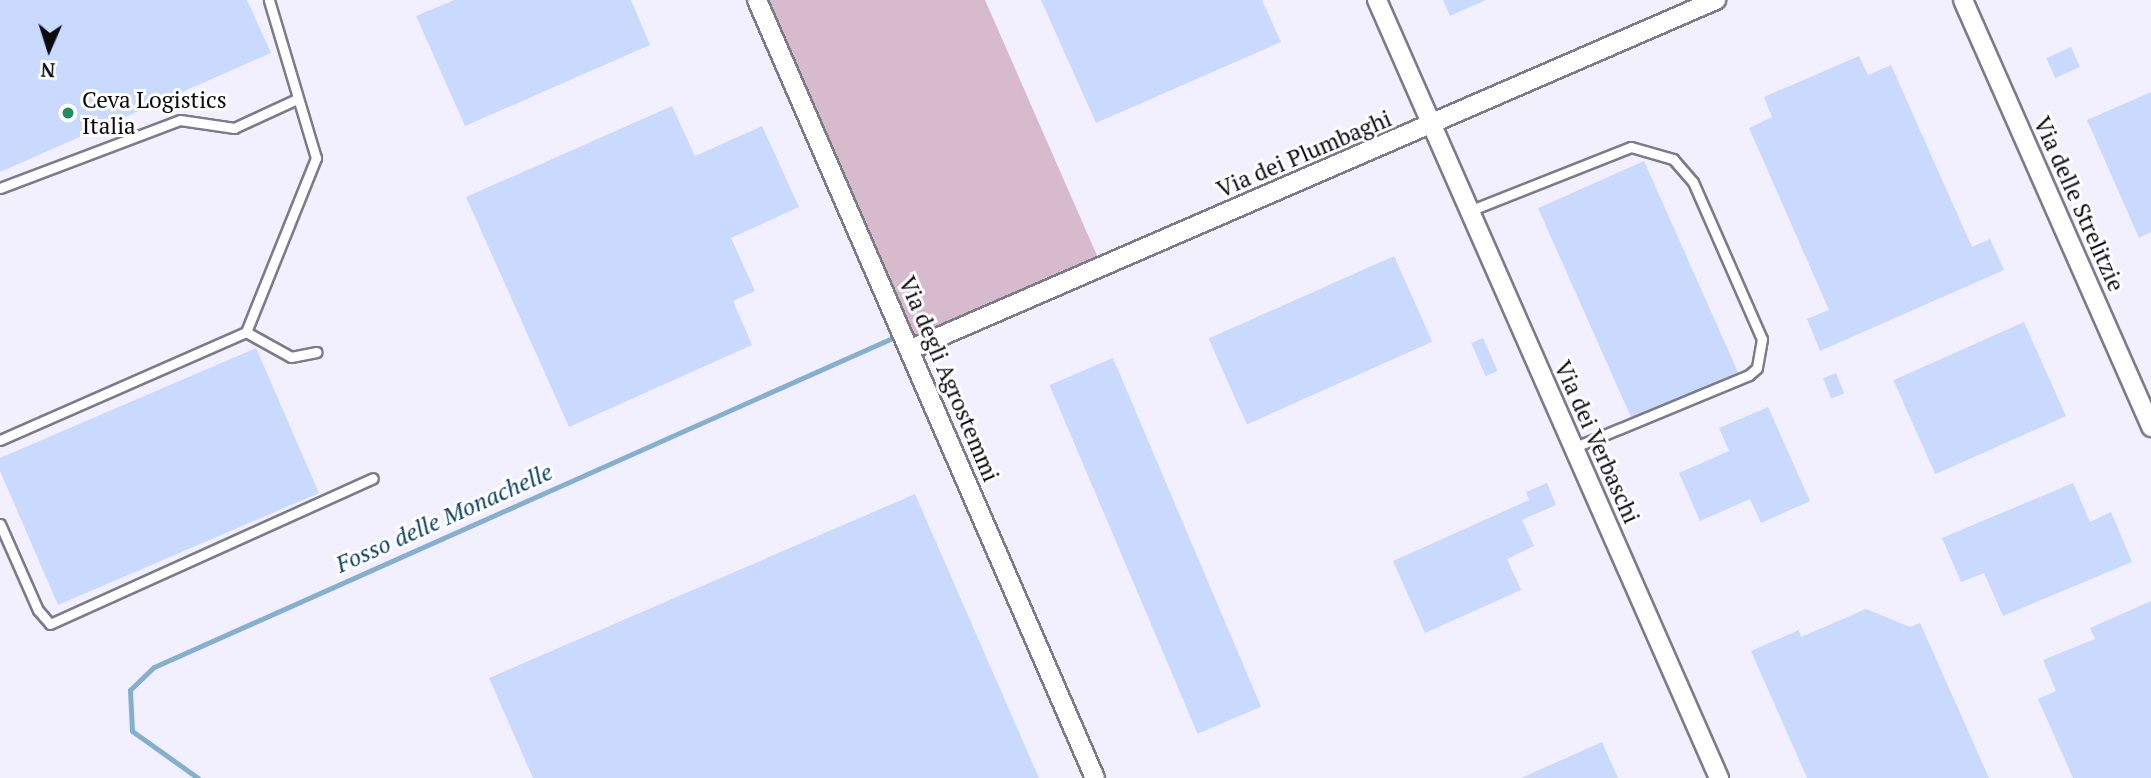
<!DOCTYPE html>
<html>
<head>
<meta charset="utf-8">
<style>
  body { margin:0 }
  #map { position:relative; width:2151px; height:778px; overflow:hidden; background:#f2f0fe; font-family:"PT Serif",serif }
  div>[style] { position:absolute }
  .green>* { inset:0; background:#d7bacb }
  .stream>* { height:5px; margin:-2.5px; padding:0 2.5px; transform-origin:2.5px; border-radius:2.5px; background:#84afcf }
  .building>* { inset:0; background:#cadafe; transform-origin:0 0 }
  .roads { filter:drop-shadow(2px 0 #7c7b89) drop-shadow(-2px 0 #7c7b89) drop-shadow(0 2px #7c7b89) drop-shadow(0 -2px #7c7b89) }
  .lane>* { height:9px; margin:-4.5px; padding:0 4.5px; transform-origin:4.5px; border-radius:4.5px; background:#fff }
  .street>* { height:18px; margin:-9px; padding:0 9px; transform-origin:9px; border-radius:9px; background:#fff }
  .dots>* { width:19px; height:19px; translate:-50% -50%; box-sizing:border-box; border:4px solid #fff; border-radius:50% }
  span { translate:-50% -50%; white-space:nowrap; text-align:center; line-height:1.15; -webkit-text-stroke:6px #fff; paint-order:stroke }
  .poi-label { font-size:23px; color:#0c0b10 }
  .left { translate:0 -50%; text-align:left }
  .street-label { font-size:23px; color:#0c0b10 }
  .water-label { font-size:24px; color:#0e4464; font-style:italic }
  .north { position:absolute; left:14px; top:14px; width:70px; height:70px; -webkit-text-stroke:5px #fff; paint-order:stroke; rotate:183deg; font-size:19px; font-weight:700; line-height:28px; text-align:center; color:#0c0b10 }
  .north::after { content:''; display:block; margin:auto; width:24px; height:32px; background:#0c0b10; clip-path:polygon(50% 0,100% 100%,50% 72%,0 100%) }
</style>
</head>
<body>
<div id="map">
  <div class="green">
    <div style="clip-path:polygon(757px 0,985px 0,1102px 267px,909px 350px)"></div>
  </div>
  <div class="stream">
    <div style="left:198px;top:778px;width:81px;rotate:-144.5deg"></div>
    <div style="left:132px;top:731px;width:41px;rotate:-92.8deg"></div>
    <div style="left:130px;top:690px;width:33px;rotate:-44deg"></div>
    <div style="left:154px;top:667px;width:806px;rotate:-24.02deg"></div>
  </div>
  <div class="building">
    <div style="clip-path:polygon(0 0,247px 0,271px 53px,0 172px)"></div>
    <div style="clip-path:polygon(454px 0,631px 0,650px 45px,465px 126px,416px 16px)"></div>
    <div style="clip-path:polygon(1041px 0,1262px 0,1281px 42px,1096px 123px)"></div>
    <div style="clip-path:polygon(1443px 0,1486px 0,1450px 16px)"></div>
    <div style="left:2071px;top:47px;width:22px;height:27px;rotate:66deg"></div>
    <div style="clip-path:polygon(1859px 56px,1868px 75px,1891px 65px,1972px 247px,1990px 239px,2004px 270px,1820px 351px,1807px 319px,1829px 310px,1749px 128px,1772px 117px,1764px 97px)"></div>
    <div style="clip-path:polygon(2151px 92px,2151px 232px,2139px 238px,2087px 120px)"></div>
    <div style="clip-path:polygon(672px 106px,695px 156px,762px 126px,799px 207px,731px 238px,755px 291px,733px 301px,752px 345px,569px 427px,466px 197px)"></div>
    <div style="left:1644px;top:161px;width:231px;height:116px;rotate:66deg"></div>
    <div style="left:1394px;top:256px;width:94px;height:203px;rotate:66deg"></div>
    <div style="left:2024px;top:322px;width:103px;height:143px;rotate:66deg"></div>
    <div style="left:1483px;top:338px;width:36px;height:13px;rotate:66deg"></div>
    <div style="clip-path:polygon(256px 348px,319px 493px,58px 605px,0 471px,0 458px)"></div>
    <div style="left:1113px;top:358px;width:379px;height:69px;rotate:67deg"></div>
    <div style="left:1836px;top:373px;width:22px;height:14px;rotate:68deg"></div>
    <div style="clip-path:polygon(1768px 407px,1810px 501px,1761px 523px,1750px 499px,1700px 521px,1679px 473px,1729px 451px,1719px 428px)"></div>
    <div style="clip-path:polygon(1547px 483px,1556px 505px,1522px 520px,1534px 546px,1507px 559px,1521px 590px,1425px 633px,1393px 561px,1529px 500px,1526px 492px)"></div>
    <div style="clip-path:polygon(2073px 483px,2090px 522px,2111px 512px,2132px 562px,2003px 616px,1984px 573px,1961px 582px,1942px 538px)"></div>
    <div style="clip-path:polygon(915px 494px,1039px 778px,533px 778px,489px 678px)"></div>
    <div style="clip-path:polygon(2151px 601px,2151px 778px,2073px 778px,2038px 699px,2056px 691px,2043px 660px,2095px 639px,2090px 628px)"></div>
    <div style="clip-path:polygon(1866px 609px,1910px 627px,1920px 623px,1989px 778px,1807px 778px,1751px 651px,1799px 630px,1801px 637px)"></div>
    <div style="clip-path:polygon(1602px 742px,1618px 778px,1521px 778px)"></div>
  </div>
  <div class="roads">
    <div class="lane">
      <div style="left:0;top:188px;width:192px;rotate:-20.7deg"></div>
      <div style="left:180px;top:120px;width:55px;rotate:8.4deg"></div>
      <div style="left:234px;top:128px;width:69px;rotate:-24.7deg"></div>
      <div style="left:1469px;top:211px;width:174px;rotate:-21.6deg"></div>
      <div style="left:1631px;top:147px;width:44px;rotate:15.9deg"></div>
      <div style="left:1673px;top:159px;width:30px;rotate:49deg"></div>
      <div style="left:1693px;top:182px;width:171px;rotate:66.3deg"></div>
      <div style="left:1762px;top:339px;width:29px;rotate:100deg"></div>
      <div style="left:1757px;top:368px;width:11px;rotate:139deg"></div>
      <div style="left:1749px;top:375px;width:191px;rotate:157.5deg"></div>
      <div style="left:246px;top:332px;width:51px;rotate:29.1deg"></div>
      <div style="left:291px;top:357px;width:26px;rotate:-11deg"></div>
      <div style="left:0;top:440px;width:269px;rotate:-23.7deg"></div>
      <div style="left:246px;top:332px;width:188px;rotate:-68.1deg"></div>
      <div style="left:316px;top:158px;width:165px;rotate:-106.6deg"></div>
      <div style="left:0;top:524px;width:94px;rotate:66.2deg"></div>
      <div style="left:38px;top:610px;width:18px;rotate:49deg"></div>
      <div style="left:50px;top:624px;width:354px;rotate:-24.3deg"></div>
    </div>
    <div class="street">
      <div style="left:757px;top:0;width:848px;rotate:66.52deg"></div>
      <div style="left:1377px;top:0;width:850px;rotate:66.27deg"></div>
      <div style="left:1963px;top:0;width:467px;rotate:66.2deg"></div>
      <div style="left:909px;top:350px;width:880px;rotate:-23.45deg"></div>
    </div>
  </div>
  <div class="dots">
    <div style="left:68px;top:113px;background:#258b66"></div>
  </div>
  <div class="poi-label">
    <span class="left" style="left:82px;top:113px">Ceva Logistics<br>Italia</span>
  </div>
  <div class="street-label">
    <span style="left:1304px;top:154px;rotate:-23deg">Via dei Plumbaghi</span>
    <span style="left:2079px;top:204px;rotate:66deg">Via delle Strelitzie</span>
    <span style="left:949px;top:379px;rotate:67deg">Via degli Agrostemmi</span>
    <span style="left:1597px;top:442px;rotate:66deg">Via dei Verbaschi</span>
  </div>
  <div class="water-label">
    <span style="left:444px;top:518px;rotate:-24deg">Fosso delle Monachelle</span>
  </div>
  <div class="north">N</div>
</div>
</body>
</html>
